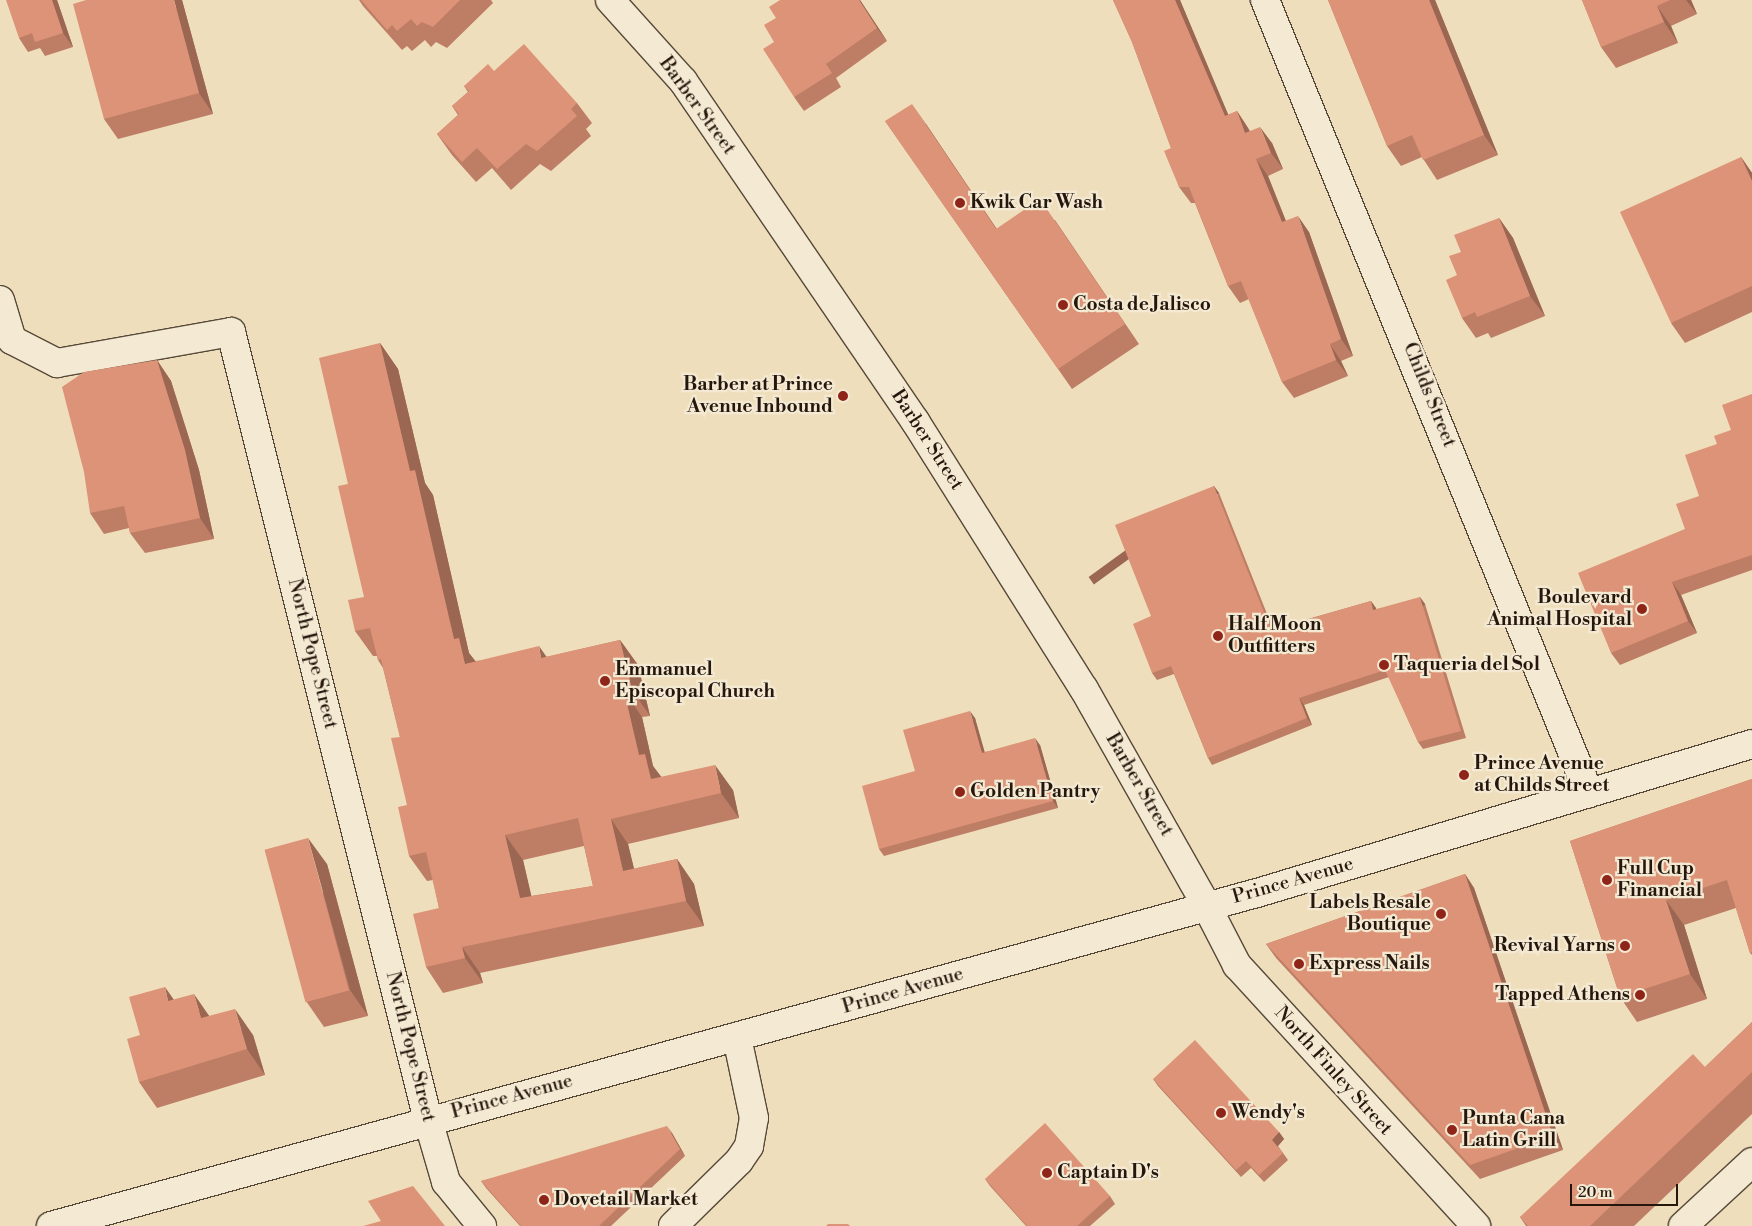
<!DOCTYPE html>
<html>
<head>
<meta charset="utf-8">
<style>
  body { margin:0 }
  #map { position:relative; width:1752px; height:1226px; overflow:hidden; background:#eedebc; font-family:"Libre Bodoni",serif }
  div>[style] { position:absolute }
  .roads { filter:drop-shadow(1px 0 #574939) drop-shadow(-1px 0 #574939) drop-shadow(0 1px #574939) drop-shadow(0 -1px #574939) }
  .minor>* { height:28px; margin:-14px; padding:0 14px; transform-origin:14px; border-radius:14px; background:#f4ead3 }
  .tertiary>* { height:28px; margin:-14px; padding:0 14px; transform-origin:14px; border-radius:14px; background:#f4ead3 }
  .secondary>* { height:28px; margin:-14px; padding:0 14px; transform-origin:14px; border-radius:14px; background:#f4ead3 }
  .wall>* { inset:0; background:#be7e66 }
  .shaded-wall>* { inset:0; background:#9b6753; transform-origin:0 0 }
  .building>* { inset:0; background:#dd9377; transform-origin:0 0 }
  .dots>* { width:14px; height:14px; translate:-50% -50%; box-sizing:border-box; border:2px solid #f4ead3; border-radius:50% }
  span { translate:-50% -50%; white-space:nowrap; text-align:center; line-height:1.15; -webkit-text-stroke:4.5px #f4ead3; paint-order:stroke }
  .street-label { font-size:19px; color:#25170d }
  .poi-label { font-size:19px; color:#25170d; font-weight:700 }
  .left { translate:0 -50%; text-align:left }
  .right { translate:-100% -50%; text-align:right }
  .scale { position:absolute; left:1570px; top:1184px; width:108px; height:22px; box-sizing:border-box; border:2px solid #25170d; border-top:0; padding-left:6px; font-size:15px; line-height:18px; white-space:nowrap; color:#25170d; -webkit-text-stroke:4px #f4ead3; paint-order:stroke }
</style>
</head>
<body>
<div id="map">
  <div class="roads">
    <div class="minor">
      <div style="left:1265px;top:0;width:857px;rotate:67.78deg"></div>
      <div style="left:0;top:300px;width:42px;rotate:73.3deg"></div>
      <div style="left:12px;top:340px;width:51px;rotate:27.1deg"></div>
      <div style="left:57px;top:363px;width:177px;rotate:-10.1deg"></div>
      <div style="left:231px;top:332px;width:812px;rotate:75.96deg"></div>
      <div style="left:428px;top:1120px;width:65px;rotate:73.8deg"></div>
      <div style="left:446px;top:1182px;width:57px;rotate:50.7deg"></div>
      <div style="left:1206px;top:905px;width:68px;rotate:62.7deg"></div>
      <div style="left:1237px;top:965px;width:354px;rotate:47.5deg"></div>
      <div style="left:673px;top:1226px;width:93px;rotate:-44.6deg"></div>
      <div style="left:739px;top:1161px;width:18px;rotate:-56deg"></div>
      <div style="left:749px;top:1146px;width:28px;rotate:-80deg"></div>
      <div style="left:754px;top:1118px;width:83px;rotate:-101.9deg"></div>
      <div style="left:1683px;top:1226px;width:94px;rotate:-42.8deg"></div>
    </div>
    <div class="tertiary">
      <div style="left:610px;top:0;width:109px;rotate:48deg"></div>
      <div style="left:683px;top:81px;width:412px;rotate:55.7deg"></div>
      <div style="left:915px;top:421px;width:317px;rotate:57.8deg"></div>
      <div style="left:1084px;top:689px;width:248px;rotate:60.5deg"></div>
    </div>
    <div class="secondary">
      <div style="left:51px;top:1226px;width:1251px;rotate:-15.44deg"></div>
      <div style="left:1257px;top:893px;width:517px;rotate:-16.75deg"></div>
    </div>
  </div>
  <div class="wall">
    <div style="clip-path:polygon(52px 0,57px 0,73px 47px,45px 56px,40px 48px,28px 52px,19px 38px)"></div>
    <div style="clip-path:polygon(182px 0,213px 114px,118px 139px,104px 119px)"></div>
    <div style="clip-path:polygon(359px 0,491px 0,493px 3px,447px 48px,436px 42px,431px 47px,425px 40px,412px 51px,407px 46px,402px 50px,363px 6px)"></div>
    <div style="clip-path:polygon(860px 0,887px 41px,836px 78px,841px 87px,804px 111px,794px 97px)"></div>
    <div style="clip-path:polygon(1113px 0,1180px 0,1228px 115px,1237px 111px,1248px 128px,1250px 131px,1272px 143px,1283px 169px,1268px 176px,1286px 221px,1309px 232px,1353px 356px,1341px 361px,1348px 376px,1294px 398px,1282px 382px,1249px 299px,1240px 303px,1228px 286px,1195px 203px,1191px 203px,1179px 187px,1171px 148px,1132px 42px)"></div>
    <div style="clip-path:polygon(1328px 0,1435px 0,1498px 155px,1437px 180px,1422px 157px,1401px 166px,1387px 146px)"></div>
    <div style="clip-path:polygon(1582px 0,1691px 0,1697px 14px,1671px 26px,1678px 43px,1616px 68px,1601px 47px)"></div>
    <div style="clip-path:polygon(494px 71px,577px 103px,592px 123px,586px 129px,591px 136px,551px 171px,540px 164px,511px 190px,492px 168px,476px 182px,452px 155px,437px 134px,458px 115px,452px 106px,468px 92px,464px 86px)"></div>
    <div style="clip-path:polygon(885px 121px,926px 124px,997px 229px,1055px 220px,1139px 344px,1072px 389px)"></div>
    <div style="clip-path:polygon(1741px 157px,1752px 173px,1752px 312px,1685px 343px,1671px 323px)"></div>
    <div style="clip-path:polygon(1499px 218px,1513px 238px,1545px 316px,1491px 338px,1488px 333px,1476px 338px,1462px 318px,1457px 275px,1461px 252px)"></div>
    <div style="clip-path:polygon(evenodd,380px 343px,398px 369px,425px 483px,433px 495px,469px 653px,475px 661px,546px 657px,620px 640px,638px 665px,650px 716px,642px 717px,653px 766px,661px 777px,733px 790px,739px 818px,628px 844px,634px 869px,677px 859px,694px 884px,704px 926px,480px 973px,483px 983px,443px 993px,426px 967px,439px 908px,433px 880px,427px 881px,409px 856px,407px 805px,400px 737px,383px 668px,378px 660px,377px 656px,373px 656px,355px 631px,364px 597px,380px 343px,584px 846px,593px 886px,531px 896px,523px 860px,584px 846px)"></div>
    <div style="clip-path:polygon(157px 360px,171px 381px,199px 470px,214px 539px,145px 553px,130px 533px,129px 528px,104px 534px,90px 513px)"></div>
    <div style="clip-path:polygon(1752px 394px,1752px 570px,1681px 595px,1697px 633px,1620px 665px,1611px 653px,1685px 529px,1699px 496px,1717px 444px,1731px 430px)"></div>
    <div style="clip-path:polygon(1219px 493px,1273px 629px,1371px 601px,1376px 609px,1425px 604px,1466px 738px,1423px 749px,1418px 742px,1389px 677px,1304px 705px,1312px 725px,1212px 765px,1208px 758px,1174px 674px,1157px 680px,1152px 673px,1151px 616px)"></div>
    <div style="clip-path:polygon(975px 718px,984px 752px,1040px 745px,1058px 808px,884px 856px,879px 849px,915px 771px)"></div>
    <div style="clip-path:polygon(1752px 779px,1752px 955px,1750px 953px,1736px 908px,1684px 925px,1707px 999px,1637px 1022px,1620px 997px,1570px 841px)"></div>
    <div style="clip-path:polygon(327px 864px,368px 1016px,324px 1027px,306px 1001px)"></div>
    <div style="clip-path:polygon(1465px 874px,1474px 888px,1563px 1150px,1480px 1179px,1276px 958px,1266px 944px)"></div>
    <div style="clip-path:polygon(173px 1000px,209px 1016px,253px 1035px,265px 1075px,157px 1108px,139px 1082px,140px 1035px)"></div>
    <div style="clip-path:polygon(1752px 1022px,1752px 1114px,1634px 1226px,1526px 1226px,1520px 1217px,1705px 1067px)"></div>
    <div style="clip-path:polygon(1153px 1079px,1279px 1132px,1284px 1139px,1278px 1146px,1288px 1160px,1264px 1182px,1251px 1168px,1241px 1177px,1158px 1086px)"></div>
    <div style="clip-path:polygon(672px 1133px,685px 1156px,611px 1226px,520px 1226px,486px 1188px,481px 1181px)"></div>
    <div style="clip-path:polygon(985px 1179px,1110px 1196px,1115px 1204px,1090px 1226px,1026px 1226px,990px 1186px)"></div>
  </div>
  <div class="shaded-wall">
    <div style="clip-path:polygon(52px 0,57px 0,73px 47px,63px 33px)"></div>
    <div style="clip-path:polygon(174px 0,182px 0,213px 114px,199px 93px)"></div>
    <div style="clip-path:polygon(859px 0,860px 0,887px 41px,877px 28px)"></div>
    <div style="clip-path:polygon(1175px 0,1180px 0,1236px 133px,1225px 116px)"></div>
    <div style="clip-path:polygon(1429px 0,1435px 0,1498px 155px,1484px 135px)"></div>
    <div style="clip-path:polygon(1686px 0,1691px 0,1697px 14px)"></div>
    <div style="clip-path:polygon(1657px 6px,1671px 26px,1678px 43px,1664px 22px)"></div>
    <div style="clip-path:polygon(912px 104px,926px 124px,1010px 250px,996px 229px)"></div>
    <div style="clip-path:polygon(1237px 111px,1248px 128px,1257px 149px,1245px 133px)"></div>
    <div style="clip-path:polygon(1260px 127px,1272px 143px,1283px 169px,1271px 153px)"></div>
    <div style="clip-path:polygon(1741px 157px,1752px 173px,1752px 181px)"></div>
    <div style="clip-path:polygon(1256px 159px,1268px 176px,1293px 239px,1282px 222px)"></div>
    <div style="clip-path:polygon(1298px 216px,1309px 232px,1353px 356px,1341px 339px)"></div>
    <div style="clip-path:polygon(1499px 218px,1513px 238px,1545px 316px,1530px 296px)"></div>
    <div style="clip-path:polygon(380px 343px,398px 369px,425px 483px,433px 495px,469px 653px,477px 663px,465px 664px,454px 639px,410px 471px)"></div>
    <div style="clip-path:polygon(1330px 344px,1341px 361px,1348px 376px,1336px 360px)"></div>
    <div style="clip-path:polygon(157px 360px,171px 381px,199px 470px,214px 539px,200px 518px)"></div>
    <div style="left:1214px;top:486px;width:9px;height:155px;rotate:54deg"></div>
    <div style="clip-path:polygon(1672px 582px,1681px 595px,1697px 633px,1688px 621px)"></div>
    <div style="left:1420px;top:597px;width:9px;height:140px;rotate:54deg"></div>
    <div style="clip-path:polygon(1371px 601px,1376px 608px,1378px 617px,1373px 610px)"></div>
    <div style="clip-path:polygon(620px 640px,638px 665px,650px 716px,632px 690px)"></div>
    <div style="clip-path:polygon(539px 646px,557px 672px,541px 658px)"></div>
    <div style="clip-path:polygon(624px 691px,642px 717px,653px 766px,663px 779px,651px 779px,639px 755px)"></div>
    <div style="clip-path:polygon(1299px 698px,1304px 705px,1312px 725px,1307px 718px)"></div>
    <div style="clip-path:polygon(970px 711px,975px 718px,987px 760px,982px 753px)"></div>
    <div style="clip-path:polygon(1035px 738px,1040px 745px,1058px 808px,1053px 801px)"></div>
    <div style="clip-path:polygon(715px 765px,733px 790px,739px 818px,721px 793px)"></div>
    <div style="clip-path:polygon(611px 819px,628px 844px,641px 897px,623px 871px)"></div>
    <div style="clip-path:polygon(505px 835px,523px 860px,538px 924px,520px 898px)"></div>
    <div style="clip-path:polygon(308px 838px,327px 864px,368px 1016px,350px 990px)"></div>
    <div style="clip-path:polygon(677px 859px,694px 884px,704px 926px,686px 901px)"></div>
    <div style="clip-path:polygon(1465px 874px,1474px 888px,1563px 1150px,1553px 1136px)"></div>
    <div style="clip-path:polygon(1666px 900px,1684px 925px,1707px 999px,1690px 974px)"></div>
    <div style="clip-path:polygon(462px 947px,480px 973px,483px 983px,465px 958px)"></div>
    <div style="clip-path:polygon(165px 987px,183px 1013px,168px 1001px)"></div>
    <div style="clip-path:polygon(194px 994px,212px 1020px,201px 1018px)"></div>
    <div style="clip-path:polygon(235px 1009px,253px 1035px,265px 1075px,247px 1049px)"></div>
    <div style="clip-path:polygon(667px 1126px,672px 1133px,685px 1156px,680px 1149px)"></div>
    <div style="clip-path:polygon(1279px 1132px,1284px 1139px,1277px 1147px,1272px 1140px)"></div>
  </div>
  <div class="building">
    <div style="clip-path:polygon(6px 0,52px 0,63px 33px,35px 42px,32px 33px,19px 38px)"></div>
    <div style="clip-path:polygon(86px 0,174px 0,199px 93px,104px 119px,73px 4px)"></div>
    <div style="clip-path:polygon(361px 0,460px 0,433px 27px,422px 22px,417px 26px,411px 19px,397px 31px,392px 25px,387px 30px)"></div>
    <div style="clip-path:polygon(780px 0,859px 0,877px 28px,826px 64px,832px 73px,794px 97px,763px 49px,774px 42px,764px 25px,776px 18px,769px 7px)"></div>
    <div style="clip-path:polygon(1113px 0,1175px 0,1225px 116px,1237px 111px,1245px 133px,1260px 127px,1271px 153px,1256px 159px,1282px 222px,1298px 216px,1341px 339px,1330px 344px,1336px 360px,1282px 382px,1241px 281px,1228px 286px,1189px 187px,1179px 187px,1164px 151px,1171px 148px,1132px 42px)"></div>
    <div style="clip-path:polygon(1328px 0,1429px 0,1484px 135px,1423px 160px,1412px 135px,1387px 146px)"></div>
    <div style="clip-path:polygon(1582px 0,1670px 0,1657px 6px,1664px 22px,1601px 47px)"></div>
    <div style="clip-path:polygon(524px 44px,577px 103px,571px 109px,577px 116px,537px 151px,526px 144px,497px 169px,477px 148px,462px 162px,437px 134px,459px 114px,452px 106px,469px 91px,464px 86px,488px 64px,494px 71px)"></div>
    <div style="clip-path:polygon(912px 104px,996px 229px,1040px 199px,1125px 324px,1058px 369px,885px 121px)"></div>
    <div style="clip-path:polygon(1741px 157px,1752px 181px,1752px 286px,1671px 323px,1620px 212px)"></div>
    <div style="clip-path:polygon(1499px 218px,1530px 296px,1477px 317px,1475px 312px,1462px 318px,1446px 280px,1457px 275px,1449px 256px,1461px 252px,1454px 235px)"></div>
    <div style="clip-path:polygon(evenodd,380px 343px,410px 471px,415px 470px,454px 639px,459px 638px,465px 664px,539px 646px,541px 658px,620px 640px,632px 690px,624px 691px,639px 755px,645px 754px,651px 779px,715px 765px,721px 793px,611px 819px,623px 871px,677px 859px,686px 901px,462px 947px,465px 958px,426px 967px,413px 914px,439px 908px,426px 852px,409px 856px,398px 807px,407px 805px,391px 738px,400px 737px,381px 659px,378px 660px,370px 628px,355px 631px,348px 600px,364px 597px,338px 486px,348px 484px,319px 358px,380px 343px,578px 818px,593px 886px,520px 898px,505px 835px,578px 818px)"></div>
    <div style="clip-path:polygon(157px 360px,185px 450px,200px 518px,130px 533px,124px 506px,90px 513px,84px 472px,62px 387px,84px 372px)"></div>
    <div style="clip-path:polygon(1752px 394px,1752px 555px,1672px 582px,1688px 621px,1611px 653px,1578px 573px,1685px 529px,1676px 504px,1699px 496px,1685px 455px,1717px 444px,1714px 436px,1731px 430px,1722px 405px)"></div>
    <div style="clip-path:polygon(1214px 486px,1271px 630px,1371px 601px,1373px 610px,1420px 597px,1461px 731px,1418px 742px,1385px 670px,1299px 698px,1307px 718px,1208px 758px,1171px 666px,1152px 673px,1133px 624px,1151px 616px,1115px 525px)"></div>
    <div style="clip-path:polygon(970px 711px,982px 753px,1035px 738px,1053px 801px,879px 849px,862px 786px,915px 771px,903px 730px)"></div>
    <div style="clip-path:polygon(1752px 779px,1752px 952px,1750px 953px,1727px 880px,1666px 900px,1690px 974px,1620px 997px,1570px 841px)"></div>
    <div style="left:308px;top:838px;width:158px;height:45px;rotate:75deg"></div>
    <div style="clip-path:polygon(1465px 874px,1553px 1136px,1470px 1165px,1266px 944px)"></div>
    <div style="clip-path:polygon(165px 987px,168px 1001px,194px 994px,201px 1018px,235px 1009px,247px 1049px,139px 1082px,127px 1039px,140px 1035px,129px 997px)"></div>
    <div style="clip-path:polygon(1752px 1022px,1752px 1072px,1590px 1226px,1528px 1226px,1520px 1217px,1693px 1054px,1705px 1067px)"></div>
    <div style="clip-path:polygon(1195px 1040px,1279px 1132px,1272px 1140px,1283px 1153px,1259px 1175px,1246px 1161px,1236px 1170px,1153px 1079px)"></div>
    <div style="clip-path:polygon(1045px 1123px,1110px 1196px,1077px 1226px,1027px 1226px,985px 1179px)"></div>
    <div style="clip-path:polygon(667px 1126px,680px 1149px,599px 1226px,521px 1226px,481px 1181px)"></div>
    <div style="clip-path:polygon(413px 1186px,445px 1226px,363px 1226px,381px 1221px,368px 1201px)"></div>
    <div style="clip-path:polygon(828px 1224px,848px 1224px,850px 1226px,826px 1226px)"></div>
  </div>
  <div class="dots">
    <div style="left:960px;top:203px;background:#8f2418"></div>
    <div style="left:1063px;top:305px;background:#8f2418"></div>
    <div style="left:843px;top:396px;background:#8f2418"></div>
    <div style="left:1642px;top:609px;background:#8f2418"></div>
    <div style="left:1218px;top:636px;background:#8f2418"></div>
    <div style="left:1384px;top:665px;background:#8f2418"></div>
    <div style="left:605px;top:681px;background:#8f2418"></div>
    <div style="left:1464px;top:775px;background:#8f2418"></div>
    <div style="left:960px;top:792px;background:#8f2418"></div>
    <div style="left:1607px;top:880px;background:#8f2418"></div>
    <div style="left:1441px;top:914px;background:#8f2418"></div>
    <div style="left:1625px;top:946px;background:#8f2418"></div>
    <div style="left:1299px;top:964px;background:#8f2418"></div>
    <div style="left:1640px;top:995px;background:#8f2418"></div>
    <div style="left:1221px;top:1113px;background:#8f2418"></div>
    <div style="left:1452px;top:1130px;background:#8f2418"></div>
    <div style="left:1047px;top:1173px;background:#8f2418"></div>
    <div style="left:544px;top:1200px;background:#8f2418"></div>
  </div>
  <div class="street-label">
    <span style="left:697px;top:106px;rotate:54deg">Barber Street</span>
    <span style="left:1429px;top:395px;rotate:68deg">Childs Street</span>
    <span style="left:927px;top:440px;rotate:57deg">Barber Street</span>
    <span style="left:312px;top:654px;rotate:76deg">North Pope Street</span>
    <span style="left:1139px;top:785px;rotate:60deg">Barber Street</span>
    <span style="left:1293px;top:881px;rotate:-16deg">Prince Avenue</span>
    <span style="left:903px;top:991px;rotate:-16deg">Prince Avenue</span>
    <span style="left:410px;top:1047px;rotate:76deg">North Pope Street</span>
    <span style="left:1333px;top:1071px;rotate:48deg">North Finley Street</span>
    <span style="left:512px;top:1097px;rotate:-15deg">Prince Avenue</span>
  </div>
  <div class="poi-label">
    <span class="left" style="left:970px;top:203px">Kwik Car Wash</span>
    <span class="left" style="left:1073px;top:305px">Costa de Jalisco</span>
    <span class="right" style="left:833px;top:396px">Barber at Prince<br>Avenue Inbound</span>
    <span class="right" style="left:1632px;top:609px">Boulevard<br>Animal Hospital</span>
    <span class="left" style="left:1228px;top:636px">Half Moon<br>Outfitters</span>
    <span class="left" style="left:1394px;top:665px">Taqueria del Sol</span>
    <span class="left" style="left:615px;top:681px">Emmanuel<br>Episcopal Church</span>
    <span class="left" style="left:1474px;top:775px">Prince Avenue<br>at Childs Street</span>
    <span class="left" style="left:970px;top:792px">Golden Pantry</span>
    <span class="left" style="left:1617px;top:880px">Full Cup<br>Financial</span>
    <span class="right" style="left:1431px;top:914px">Labels Resale<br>Boutique</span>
    <span class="right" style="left:1615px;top:946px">Revival Yarns</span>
    <span class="left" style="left:1309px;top:964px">Express Nails</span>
    <span class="right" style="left:1630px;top:995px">Tapped Athens</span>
    <span class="left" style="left:1231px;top:1113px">Wendy's</span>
    <span class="left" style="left:1462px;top:1130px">Punta Cana<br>Latin Grill</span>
    <span class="left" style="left:1057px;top:1173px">Captain D's</span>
    <span class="left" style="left:554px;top:1200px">Dovetail Market</span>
  </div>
  <div class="scale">20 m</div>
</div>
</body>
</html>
